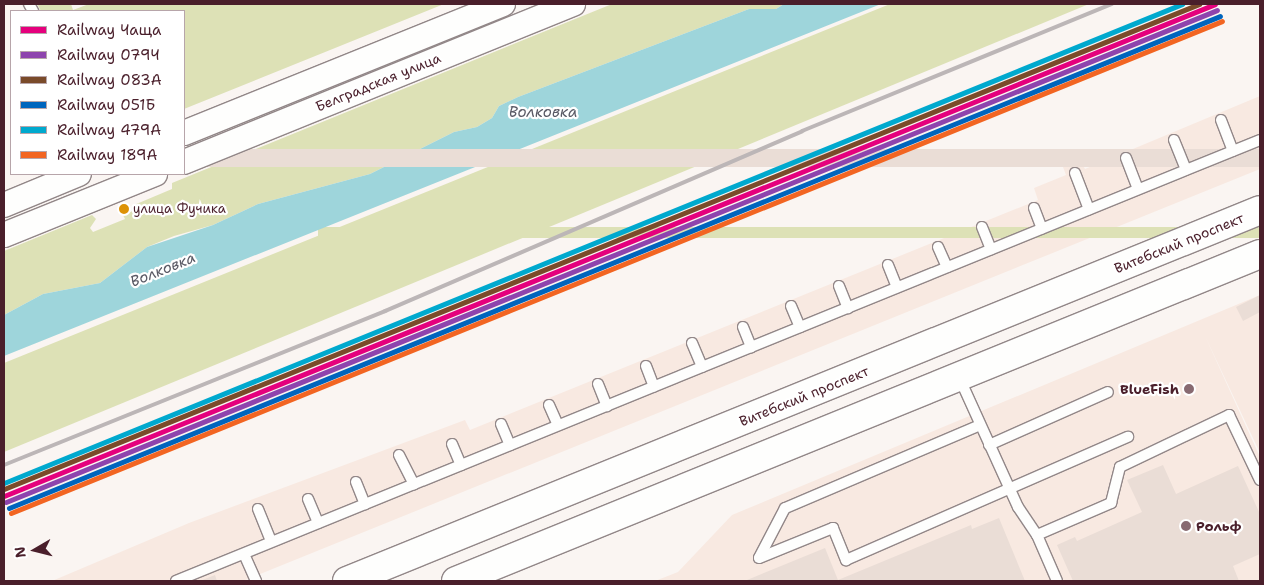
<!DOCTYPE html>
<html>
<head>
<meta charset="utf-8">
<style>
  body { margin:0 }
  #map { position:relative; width:1264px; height:585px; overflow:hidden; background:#faf5f2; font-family:"Shantell Sans",sans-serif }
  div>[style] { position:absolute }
  .built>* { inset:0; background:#f8e9e1 }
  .green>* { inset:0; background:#dde1b6; transform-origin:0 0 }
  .water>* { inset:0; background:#9ed5db }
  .building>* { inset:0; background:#eaddd6; transform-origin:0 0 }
  .roads { filter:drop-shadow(1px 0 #928788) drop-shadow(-1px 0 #928788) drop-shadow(0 1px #928788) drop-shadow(0 -1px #928788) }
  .service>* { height:10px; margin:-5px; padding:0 5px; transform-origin:5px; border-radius:5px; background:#fefefd }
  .tertiary>* { height:24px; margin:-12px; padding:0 12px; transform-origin:12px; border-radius:12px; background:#fefefd }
  .primary>* { height:28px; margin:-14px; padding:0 14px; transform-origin:14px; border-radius:14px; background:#fefefd }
  .rail>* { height:4px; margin:-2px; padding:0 2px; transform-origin:2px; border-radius:2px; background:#bcb6b7 }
  .rail-1>* { height:5px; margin:-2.5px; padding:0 2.5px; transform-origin:2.5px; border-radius:2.5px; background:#e5007d }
  .rail-2>* { height:5px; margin:-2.5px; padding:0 2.5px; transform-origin:2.5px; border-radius:2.5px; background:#8e44ad }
  .rail-3>* { height:5px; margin:-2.5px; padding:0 2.5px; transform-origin:2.5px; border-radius:2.5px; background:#7a4b2a }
  .rail-4>* { height:5px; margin:-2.5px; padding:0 2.5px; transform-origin:2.5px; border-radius:2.5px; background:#0065bd }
  .rail-5>* { height:5px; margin:-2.5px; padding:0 2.5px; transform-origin:2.5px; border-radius:2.5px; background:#00a9ce }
  .rail-6>* { height:5px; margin:-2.5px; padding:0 2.5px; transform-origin:2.5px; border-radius:2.5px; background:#f26522 }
  .dots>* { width:14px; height:14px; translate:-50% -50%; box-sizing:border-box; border:2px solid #fff; border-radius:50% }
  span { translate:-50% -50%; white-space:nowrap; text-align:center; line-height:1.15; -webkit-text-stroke:4.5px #fff; paint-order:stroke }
  .bus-label { font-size:13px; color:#4a1f2b }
  .left { translate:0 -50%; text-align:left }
  .street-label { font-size:14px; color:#4a1f2b }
  .poi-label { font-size:14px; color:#4a1f2b; font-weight:700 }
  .right { translate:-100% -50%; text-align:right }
  .water-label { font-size:15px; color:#5a5a65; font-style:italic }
  .frame { position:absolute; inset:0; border:5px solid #4a1f2b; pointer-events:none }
  .legend { position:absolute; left:10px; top:10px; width:175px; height:165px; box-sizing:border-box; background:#fff; border:1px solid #b7a5aa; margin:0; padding:6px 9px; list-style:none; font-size:15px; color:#4a1f2b }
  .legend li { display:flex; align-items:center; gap:10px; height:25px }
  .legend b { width:25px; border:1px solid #b7a5aa }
  .north { position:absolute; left:10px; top:525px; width:50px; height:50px; -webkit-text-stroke:4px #fff; paint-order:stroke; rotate:262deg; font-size:14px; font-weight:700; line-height:20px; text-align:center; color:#4a1f2b }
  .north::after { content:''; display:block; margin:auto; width:18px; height:22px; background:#4a1f2b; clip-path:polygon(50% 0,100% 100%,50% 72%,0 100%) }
</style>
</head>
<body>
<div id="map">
  <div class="built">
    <div style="clip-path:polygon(1260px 96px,1260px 169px,243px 581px,52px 581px,189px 523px,465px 420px,470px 430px,1038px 200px,1034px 188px,1066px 175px,1063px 167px,1080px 159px,1085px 169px)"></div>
    <div style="clip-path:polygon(1260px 295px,1260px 453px,1205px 336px,1260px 457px,1260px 581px,655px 581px,678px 572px,732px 515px)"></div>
  </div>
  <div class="green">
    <div style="clip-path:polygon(37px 4px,71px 4px,73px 10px,89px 4px,444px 4px,184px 109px,184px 11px,41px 11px)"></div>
    <div style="clip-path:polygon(612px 4px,784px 4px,776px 9px,749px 9px,518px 97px,499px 106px,492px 118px,477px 127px,454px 132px,370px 174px,258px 204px,213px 225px,174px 236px,147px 247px,100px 283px,43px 294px,4px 315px,4px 251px,92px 215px,96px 219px,90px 228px,93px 232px,125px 219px,123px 215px,135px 210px,134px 205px,172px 189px,172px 183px)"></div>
    <div style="clip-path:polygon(890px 4px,1089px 4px,4px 452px,4px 363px)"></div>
    <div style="left:1260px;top:227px;width:11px;height:942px;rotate:90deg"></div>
  </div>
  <div class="water">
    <div style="clip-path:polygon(784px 4px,881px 4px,4px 356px,4px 315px,43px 294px,100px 283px,147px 247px,213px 225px,258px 204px,370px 174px,454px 132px,477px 127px,492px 118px,499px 106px,518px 97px,749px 9px,776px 9px)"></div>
  </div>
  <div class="building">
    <div style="left:1260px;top:149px;width:18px;height:1078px;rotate:90deg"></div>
    <div style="clip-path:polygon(1260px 295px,1260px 312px,1243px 321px,1236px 307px)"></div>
    <div style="clip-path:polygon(1163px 465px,1176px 494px,1238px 466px,1260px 514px,1260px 554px,1233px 566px,1239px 581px,1073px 581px,1057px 545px,1075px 537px,1077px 541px,1142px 512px,1127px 480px)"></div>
    <div style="clip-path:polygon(999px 518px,1025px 581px,747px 580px,825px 548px,838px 580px,971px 525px,972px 529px)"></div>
    <div style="clip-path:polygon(215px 575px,217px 581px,200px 581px)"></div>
  </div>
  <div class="roads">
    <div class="service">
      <div style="left:29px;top:4px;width:8px;rotate:60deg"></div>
      <div style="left:1221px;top:120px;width:33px;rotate:69deg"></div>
      <div style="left:1174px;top:140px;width:32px;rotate:68deg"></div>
      <div style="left:1126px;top:158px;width:33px;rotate:69deg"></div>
      <div style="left:1075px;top:173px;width:39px;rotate:69deg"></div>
      <div style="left:1034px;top:208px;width:22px;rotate:69deg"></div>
      <div style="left:982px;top:227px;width:24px;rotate:68deg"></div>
      <div style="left:938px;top:247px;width:22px;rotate:66deg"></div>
      <div style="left:888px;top:265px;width:24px;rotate:68deg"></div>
      <div style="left:839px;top:286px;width:24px;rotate:68deg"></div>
      <div style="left:791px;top:306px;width:23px;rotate:67deg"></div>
      <div style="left:743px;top:327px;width:22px;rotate:68deg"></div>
      <div style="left:692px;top:343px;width:26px;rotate:67deg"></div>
      <div style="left:646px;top:366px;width:22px;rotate:69deg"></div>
      <div style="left:959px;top:377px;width:143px;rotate:65.6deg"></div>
      <div style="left:1018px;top:507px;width:34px;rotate:56deg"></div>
      <div style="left:1037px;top:535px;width:50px;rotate:66.5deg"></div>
      <div style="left:598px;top:384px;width:24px;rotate:68deg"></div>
      <div style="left:549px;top:405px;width:22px;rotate:66deg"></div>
      <div style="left:501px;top:424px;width:23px;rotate:67deg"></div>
      <div style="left:980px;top:425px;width:212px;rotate:156.9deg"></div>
      <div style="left:785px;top:508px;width:56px;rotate:117.5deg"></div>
      <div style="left:759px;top:558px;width:80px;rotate:-22.1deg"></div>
      <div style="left:833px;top:528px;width:35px;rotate:68deg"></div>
      <div style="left:846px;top:560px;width:308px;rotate:-23.6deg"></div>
      <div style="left:452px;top:444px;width:23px;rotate:67deg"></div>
      <div style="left:989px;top:445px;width:130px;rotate:-24deg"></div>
      <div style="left:399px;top:455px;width:33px;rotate:63deg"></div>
      <div style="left:356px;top:482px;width:24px;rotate:68deg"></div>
      <div style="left:308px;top:499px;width:26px;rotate:67deg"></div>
      <div style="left:258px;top:509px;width:35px;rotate:68deg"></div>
      <div style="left:1037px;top:535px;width:81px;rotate:-23.4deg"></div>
      <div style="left:1111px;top:503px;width:37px;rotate:-76deg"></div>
      <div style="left:1120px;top:467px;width:121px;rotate:-25.5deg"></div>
      <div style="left:1229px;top:415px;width:72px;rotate:64.5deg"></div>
      <div style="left:244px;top:554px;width:30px;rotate:66deg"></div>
      <div style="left:176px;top:581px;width:1170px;rotate:-22.14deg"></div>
    </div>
    <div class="tertiary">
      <div style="left:184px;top:133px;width:344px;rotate:-22deg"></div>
      <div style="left:184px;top:162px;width:420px;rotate:-22.1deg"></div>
      <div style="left:4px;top:205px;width:81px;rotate:-22.5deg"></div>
      <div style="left:4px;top:235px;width:163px;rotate:-22deg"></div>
    </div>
    <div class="primary">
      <div style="left:347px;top:581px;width:985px;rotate:-22.11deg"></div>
      <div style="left:456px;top:581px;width:868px;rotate:-22.13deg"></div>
    </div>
  </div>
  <div class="rail">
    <div style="left:4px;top:465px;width:411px;rotate:-22deg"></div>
    <div style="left:385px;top:311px;width:454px;rotate:-23.3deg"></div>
    <div style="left:802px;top:131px;width:335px;rotate:-22.3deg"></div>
  </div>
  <div class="rail-1">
    <div style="left:4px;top:496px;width:1307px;rotate:-22.11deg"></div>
  </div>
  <div class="rail-2">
    <div style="left:6px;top:502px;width:1307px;rotate:-22.11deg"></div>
  </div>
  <div class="rail-3">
    <div style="left:4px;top:489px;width:1290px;rotate:-22.09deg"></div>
  </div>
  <div class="rail-4">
    <div style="left:9px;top:508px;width:1307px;rotate:-22.11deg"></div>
  </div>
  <div class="rail-5">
    <div style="left:4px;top:483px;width:1272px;rotate:-22.13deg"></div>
  </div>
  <div class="rail-6">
    <div style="left:11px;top:513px;width:1307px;rotate:-22.11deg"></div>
  </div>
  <div class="dots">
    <div style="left:124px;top:209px;background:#dd9206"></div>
    <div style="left:1189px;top:389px;background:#886a71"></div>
    <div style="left:1186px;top:526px;background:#886a71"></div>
  </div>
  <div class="bus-label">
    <span class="left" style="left:133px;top:209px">улица Фучика</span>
  </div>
  <div class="street-label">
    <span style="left:378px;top:82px;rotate:-22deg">Белградская улица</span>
    <span style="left:1179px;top:243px;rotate:-22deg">Витебский проспект</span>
    <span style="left:804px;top:396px;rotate:-22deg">Витебский проспект</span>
  </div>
  <div class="poi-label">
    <span class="right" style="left:1179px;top:389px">BlueFish</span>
    <span class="left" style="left:1196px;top:526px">Рольф</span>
  </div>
  <div class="water-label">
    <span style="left:543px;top:113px">Волковка</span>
    <span style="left:163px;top:270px;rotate:-22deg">Волковка</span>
  </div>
  <div class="frame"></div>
  <ul class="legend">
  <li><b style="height:6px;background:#e5007d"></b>Railway Чаща</li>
  <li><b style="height:6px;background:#8e44ad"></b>Railway 079Ч</li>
  <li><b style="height:6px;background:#7a4b2a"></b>Railway 083А</li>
  <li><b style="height:6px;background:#0065bd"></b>Railway 051Б</li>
  <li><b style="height:6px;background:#00a9ce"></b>Railway 479А</li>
  <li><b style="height:6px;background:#f26522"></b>Railway 189А</li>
  </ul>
  <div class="north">N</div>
</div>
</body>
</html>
